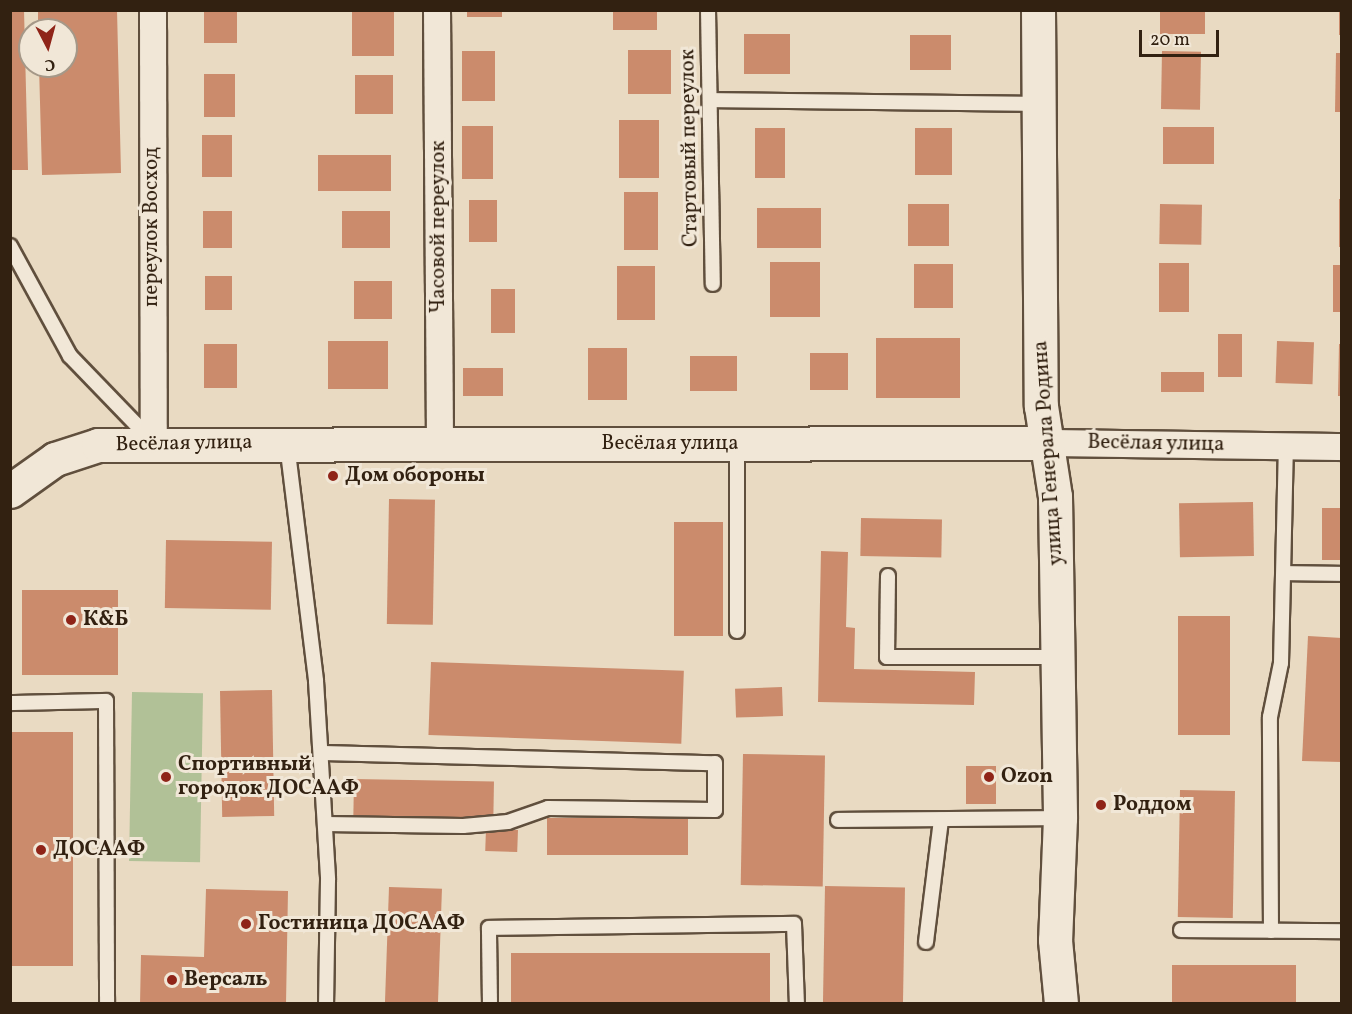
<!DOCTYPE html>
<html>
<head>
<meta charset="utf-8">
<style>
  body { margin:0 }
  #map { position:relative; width:1352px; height:1014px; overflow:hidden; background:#e9dac2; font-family:Vollkorn,serif }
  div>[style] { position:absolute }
  .green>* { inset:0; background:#b1c197; transform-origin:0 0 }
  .building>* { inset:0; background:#cb8b6c; transform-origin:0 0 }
  .roads { filter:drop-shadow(2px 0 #604f3d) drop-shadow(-2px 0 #604f3d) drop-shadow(0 2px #604f3d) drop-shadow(0 -2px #604f3d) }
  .service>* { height:14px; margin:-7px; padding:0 7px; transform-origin:7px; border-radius:7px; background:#f1e7d7 }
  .minor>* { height:26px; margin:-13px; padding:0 13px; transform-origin:13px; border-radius:13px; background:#f1e7d7 }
  .tertiary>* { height:33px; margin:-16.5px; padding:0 16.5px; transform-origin:16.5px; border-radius:16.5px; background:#f1e7d7 }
  .secondary>* { height:33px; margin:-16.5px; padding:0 16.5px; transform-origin:16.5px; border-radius:16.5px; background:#f1e7d7 }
  .dots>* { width:16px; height:16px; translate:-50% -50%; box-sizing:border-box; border:3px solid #f1e7d7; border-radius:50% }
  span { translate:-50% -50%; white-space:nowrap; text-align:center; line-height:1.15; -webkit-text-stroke:6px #f1e7d7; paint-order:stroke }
  .street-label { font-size:21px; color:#322111 }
  .poi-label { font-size:21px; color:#322111; font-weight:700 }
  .left { translate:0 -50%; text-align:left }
  .frame { position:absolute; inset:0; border:12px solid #322111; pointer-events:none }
  .north { position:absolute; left:18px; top:18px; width:60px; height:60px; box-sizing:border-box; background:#f1e7d7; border:2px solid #a59888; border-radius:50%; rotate:174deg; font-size:16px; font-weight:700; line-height:24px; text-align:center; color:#322111 }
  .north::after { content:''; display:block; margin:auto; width:21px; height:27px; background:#8f2418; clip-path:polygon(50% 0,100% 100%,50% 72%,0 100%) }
  .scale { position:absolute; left:1139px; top:30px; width:80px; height:27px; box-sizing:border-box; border:3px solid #322111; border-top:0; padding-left:8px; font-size:18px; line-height:21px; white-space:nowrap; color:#322111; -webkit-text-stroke:4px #f1e7d7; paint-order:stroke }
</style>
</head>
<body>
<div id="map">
  <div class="green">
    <div style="left:132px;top:692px;width:71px;height:169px;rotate:1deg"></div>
  </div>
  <div class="building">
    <div style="clip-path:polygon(10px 10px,24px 10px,28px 170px,10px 170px)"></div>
    <div style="clip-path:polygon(38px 10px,117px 10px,121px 173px,42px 175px,39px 66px,66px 66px,66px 30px,38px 30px)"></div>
    <div style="left:204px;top:10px;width:33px;height:33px"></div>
    <div style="left:352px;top:10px;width:42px;height:46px"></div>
    <div style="left:467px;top:10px;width:35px;height:7px"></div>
    <div style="left:613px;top:10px;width:44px;height:20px"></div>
    <div style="left:1160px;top:10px;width:45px;height:24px"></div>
    <div style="left:1339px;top:10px;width:3px;height:25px"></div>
    <div style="left:790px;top:34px;width:40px;height:46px;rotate:90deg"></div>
    <div style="left:910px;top:35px;width:41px;height:35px"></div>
    <div style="left:628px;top:50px;width:43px;height:44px"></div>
    <div style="left:462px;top:51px;width:33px;height:50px"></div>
    <div style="left:1162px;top:51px;width:39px;height:58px;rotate:1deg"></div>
    <div style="clip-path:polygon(1336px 53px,1342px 53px,1342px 112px,1335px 112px)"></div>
    <div style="left:204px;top:74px;width:31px;height:43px"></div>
    <div style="left:355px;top:75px;width:38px;height:39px"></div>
    <div style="left:619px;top:120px;width:40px;height:58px"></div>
    <div style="left:462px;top:126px;width:31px;height:53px"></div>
    <div style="left:1163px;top:127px;width:51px;height:37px"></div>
    <div style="left:755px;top:128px;width:30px;height:50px"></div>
    <div style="left:915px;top:128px;width:37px;height:47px"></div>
    <div style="left:202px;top:135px;width:30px;height:42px"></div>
    <div style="left:391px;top:155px;width:36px;height:73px;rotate:90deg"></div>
    <div style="left:624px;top:192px;width:34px;height:58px"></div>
    <div style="left:1339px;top:199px;width:3px;height:48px"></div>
    <div style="left:469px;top:200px;width:28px;height:42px"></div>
    <div style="left:949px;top:204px;width:42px;height:41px;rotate:90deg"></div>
    <div style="left:1160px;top:204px;width:42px;height:40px;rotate:1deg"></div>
    <div style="left:757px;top:208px;width:64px;height:40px"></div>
    <div style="left:203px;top:211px;width:29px;height:37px"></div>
    <div style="left:342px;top:211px;width:48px;height:37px"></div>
    <div style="left:820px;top:262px;width:55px;height:50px;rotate:90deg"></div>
    <div style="left:1159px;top:263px;width:30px;height:49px"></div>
    <div style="left:914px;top:264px;width:39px;height:44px"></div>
    <div style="left:1333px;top:265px;width:9px;height:47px"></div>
    <div style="left:617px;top:266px;width:38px;height:54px"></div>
    <div style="left:205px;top:276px;width:27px;height:34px"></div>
    <div style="left:354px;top:281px;width:38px;height:38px"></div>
    <div style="left:515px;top:289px;width:44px;height:24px;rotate:90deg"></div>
    <div style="left:1218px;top:334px;width:24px;height:43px"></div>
    <div style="left:960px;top:338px;width:60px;height:84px;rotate:90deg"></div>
    <div style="left:388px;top:341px;width:48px;height:60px;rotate:90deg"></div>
    <div style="left:1277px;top:341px;width:37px;height:42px;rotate:2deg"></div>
    <div style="left:204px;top:344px;width:33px;height:44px"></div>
    <div style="clip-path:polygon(1339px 344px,1342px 344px,1342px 396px,1338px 396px)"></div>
    <div style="left:588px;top:348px;width:39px;height:52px"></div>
    <div style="left:810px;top:353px;width:38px;height:37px"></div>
    <div style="left:690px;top:356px;width:47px;height:35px"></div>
    <div style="left:503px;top:368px;width:28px;height:40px;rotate:90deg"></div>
    <div style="left:1161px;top:372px;width:43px;height:20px"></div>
    <div style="left:389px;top:499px;width:46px;height:125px;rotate:1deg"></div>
    <div style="left:1253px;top:502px;width:54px;height:74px;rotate:89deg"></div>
    <div style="left:1322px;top:508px;width:20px;height:52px"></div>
    <div style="left:861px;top:518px;width:81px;height:38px;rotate:1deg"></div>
    <div style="left:674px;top:522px;width:49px;height:114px"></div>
    <div style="left:166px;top:540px;width:106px;height:68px;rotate:1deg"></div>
    <div style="clip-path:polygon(821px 551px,848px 552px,846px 627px,855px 628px,854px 669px,975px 672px,974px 705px,818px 702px)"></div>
    <div style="left:118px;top:590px;width:85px;height:96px;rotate:90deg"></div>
    <div style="left:1178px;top:616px;width:52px;height:119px"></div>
    <div style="clip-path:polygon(1308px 636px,1342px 638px,1342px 762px,1302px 761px)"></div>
    <div style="left:431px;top:662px;width:253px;height:73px;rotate:2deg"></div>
    <div style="left:782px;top:687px;width:29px;height:47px;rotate:88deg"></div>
    <div style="left:272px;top:690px;width:126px;height:52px;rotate:89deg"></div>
    <div style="left:73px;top:732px;width:234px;height:63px;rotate:90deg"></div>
    <div style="left:743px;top:754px;width:82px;height:131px;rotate:1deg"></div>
    <div style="left:966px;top:766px;width:30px;height:38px"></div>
    <div style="left:354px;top:779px;width:140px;height:37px;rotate:1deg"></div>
    <div style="left:1180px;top:790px;width:55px;height:127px;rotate:1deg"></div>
    <div style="left:547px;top:818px;width:141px;height:37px"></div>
    <div style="left:486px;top:829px;width:32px;height:22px;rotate:2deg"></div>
    <div style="left:825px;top:886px;width:80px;height:118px;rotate:1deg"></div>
    <div style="left:389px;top:887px;width:53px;height:117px;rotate:2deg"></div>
    <div style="clip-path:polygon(206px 889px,288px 891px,286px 1004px,140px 1004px,141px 955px,204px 957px)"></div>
    <div style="left:511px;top:953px;width:259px;height:51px"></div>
    <div style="left:1172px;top:965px;width:124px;height:39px"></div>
  </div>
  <div class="roads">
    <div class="service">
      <div style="left:708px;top:10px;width:274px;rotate:89deg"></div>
      <div style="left:710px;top:100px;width:328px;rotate:0.7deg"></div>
      <div style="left:10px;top:246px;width:125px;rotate:61.4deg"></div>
      <div style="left:70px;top:356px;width:118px;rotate:46deg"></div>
      <div style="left:287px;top:444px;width:239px;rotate:83deg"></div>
      <div style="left:316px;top:681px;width:199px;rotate:86.5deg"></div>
      <div style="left:328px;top:880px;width:124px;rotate:90.9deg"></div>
      <div style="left:1285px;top:573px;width:57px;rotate:1deg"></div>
      <div style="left:888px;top:576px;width:81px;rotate:90.7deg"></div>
      <div style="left:887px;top:657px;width:171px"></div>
      <div style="left:737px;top:631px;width:187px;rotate:-90deg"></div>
      <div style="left:10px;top:703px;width:96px;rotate:-1.2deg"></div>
      <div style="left:106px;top:701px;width:303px;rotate:89.8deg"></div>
      <div style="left:321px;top:753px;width:394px;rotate:1.5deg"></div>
      <div style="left:715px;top:763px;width:47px;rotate:90deg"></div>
      <div style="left:715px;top:810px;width:167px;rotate:-179.3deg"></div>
      <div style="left:548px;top:808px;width:42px;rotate:160.7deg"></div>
      <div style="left:508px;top:822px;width:45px;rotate:174.9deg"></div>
      <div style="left:463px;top:826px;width:138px;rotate:-179.2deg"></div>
      <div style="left:838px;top:820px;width:222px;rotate:-0.5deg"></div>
      <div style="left:1181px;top:930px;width:161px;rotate:0.4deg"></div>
      <div style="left:1271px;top:931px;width:214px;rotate:-90.3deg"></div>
      <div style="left:1270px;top:717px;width:55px;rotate:-78.5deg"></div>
      <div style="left:1281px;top:663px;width:218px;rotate:-88.7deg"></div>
      <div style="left:926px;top:942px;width:123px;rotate:-83deg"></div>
      <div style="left:490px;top:1004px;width:76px;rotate:-90.8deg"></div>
      <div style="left:489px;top:928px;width:305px;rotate:-0.8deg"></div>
      <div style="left:794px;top:924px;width:80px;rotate:87.9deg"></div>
    </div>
    <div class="minor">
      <div style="left:153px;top:10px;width:433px;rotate:89.9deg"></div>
      <div style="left:437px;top:10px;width:434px;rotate:89.6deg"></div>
      <div style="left:1047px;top:443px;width:295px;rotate:0.8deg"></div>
    </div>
    <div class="tertiary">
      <div style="left:10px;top:491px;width:55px;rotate:-35.4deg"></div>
      <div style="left:55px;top:459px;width:45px;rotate:-18deg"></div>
      <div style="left:98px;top:445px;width:949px;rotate:-0.12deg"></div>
    </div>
    <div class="secondary">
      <div style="left:1038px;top:10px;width:396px;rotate:89.6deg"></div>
      <div style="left:1041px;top:406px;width:91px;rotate:81.2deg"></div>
      <div style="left:1055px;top:496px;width:322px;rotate:89.1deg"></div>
      <div style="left:1060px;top:818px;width:122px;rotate:92.3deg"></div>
      <div style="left:1055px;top:940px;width:64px;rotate:84.6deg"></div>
    </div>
  </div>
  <div class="dots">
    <div style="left:333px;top:476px;background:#8f2418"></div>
    <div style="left:71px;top:620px;background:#8f2418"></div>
    <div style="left:166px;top:777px;background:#8f2418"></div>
    <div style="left:989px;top:777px;background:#8f2418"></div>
    <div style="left:1101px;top:805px;background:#8f2418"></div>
    <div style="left:41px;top:850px;background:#8f2418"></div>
    <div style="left:246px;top:924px;background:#8f2418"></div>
    <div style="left:172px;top:980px;background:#8f2418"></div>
  </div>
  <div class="street-label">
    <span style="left:690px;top:148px;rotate:-91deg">Стартовый переулок</span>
    <span style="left:152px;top:227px;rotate:-90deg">переулок Восход</span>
    <span style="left:439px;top:227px;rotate:-90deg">Часовой переулок</span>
    <span style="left:184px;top:444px;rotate:-1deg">Весёлая улица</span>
    <span style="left:670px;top:444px">Весёлая улица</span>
    <span style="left:1156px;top:444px;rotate:1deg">Весёлая улица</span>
    <span style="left:1049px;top:453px;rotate:-94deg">улица Генерала Родина</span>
  </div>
  <div class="poi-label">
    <span class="left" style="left:345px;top:476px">Дом обороны</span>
    <span class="left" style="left:83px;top:620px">К&amp;Б</span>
    <span class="left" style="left:178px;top:777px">Спортивный<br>городок ДОСААФ</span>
    <span class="left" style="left:1001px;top:777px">Ozon</span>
    <span class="left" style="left:1113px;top:805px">Роддом</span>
    <span class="left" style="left:53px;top:850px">ДОСААФ</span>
    <span class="left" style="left:258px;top:924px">Гостиница ДОСААФ</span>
    <span class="left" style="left:184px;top:980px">Версаль</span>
  </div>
  <div class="frame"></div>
  <div class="north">С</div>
  <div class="scale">20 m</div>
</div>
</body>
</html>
